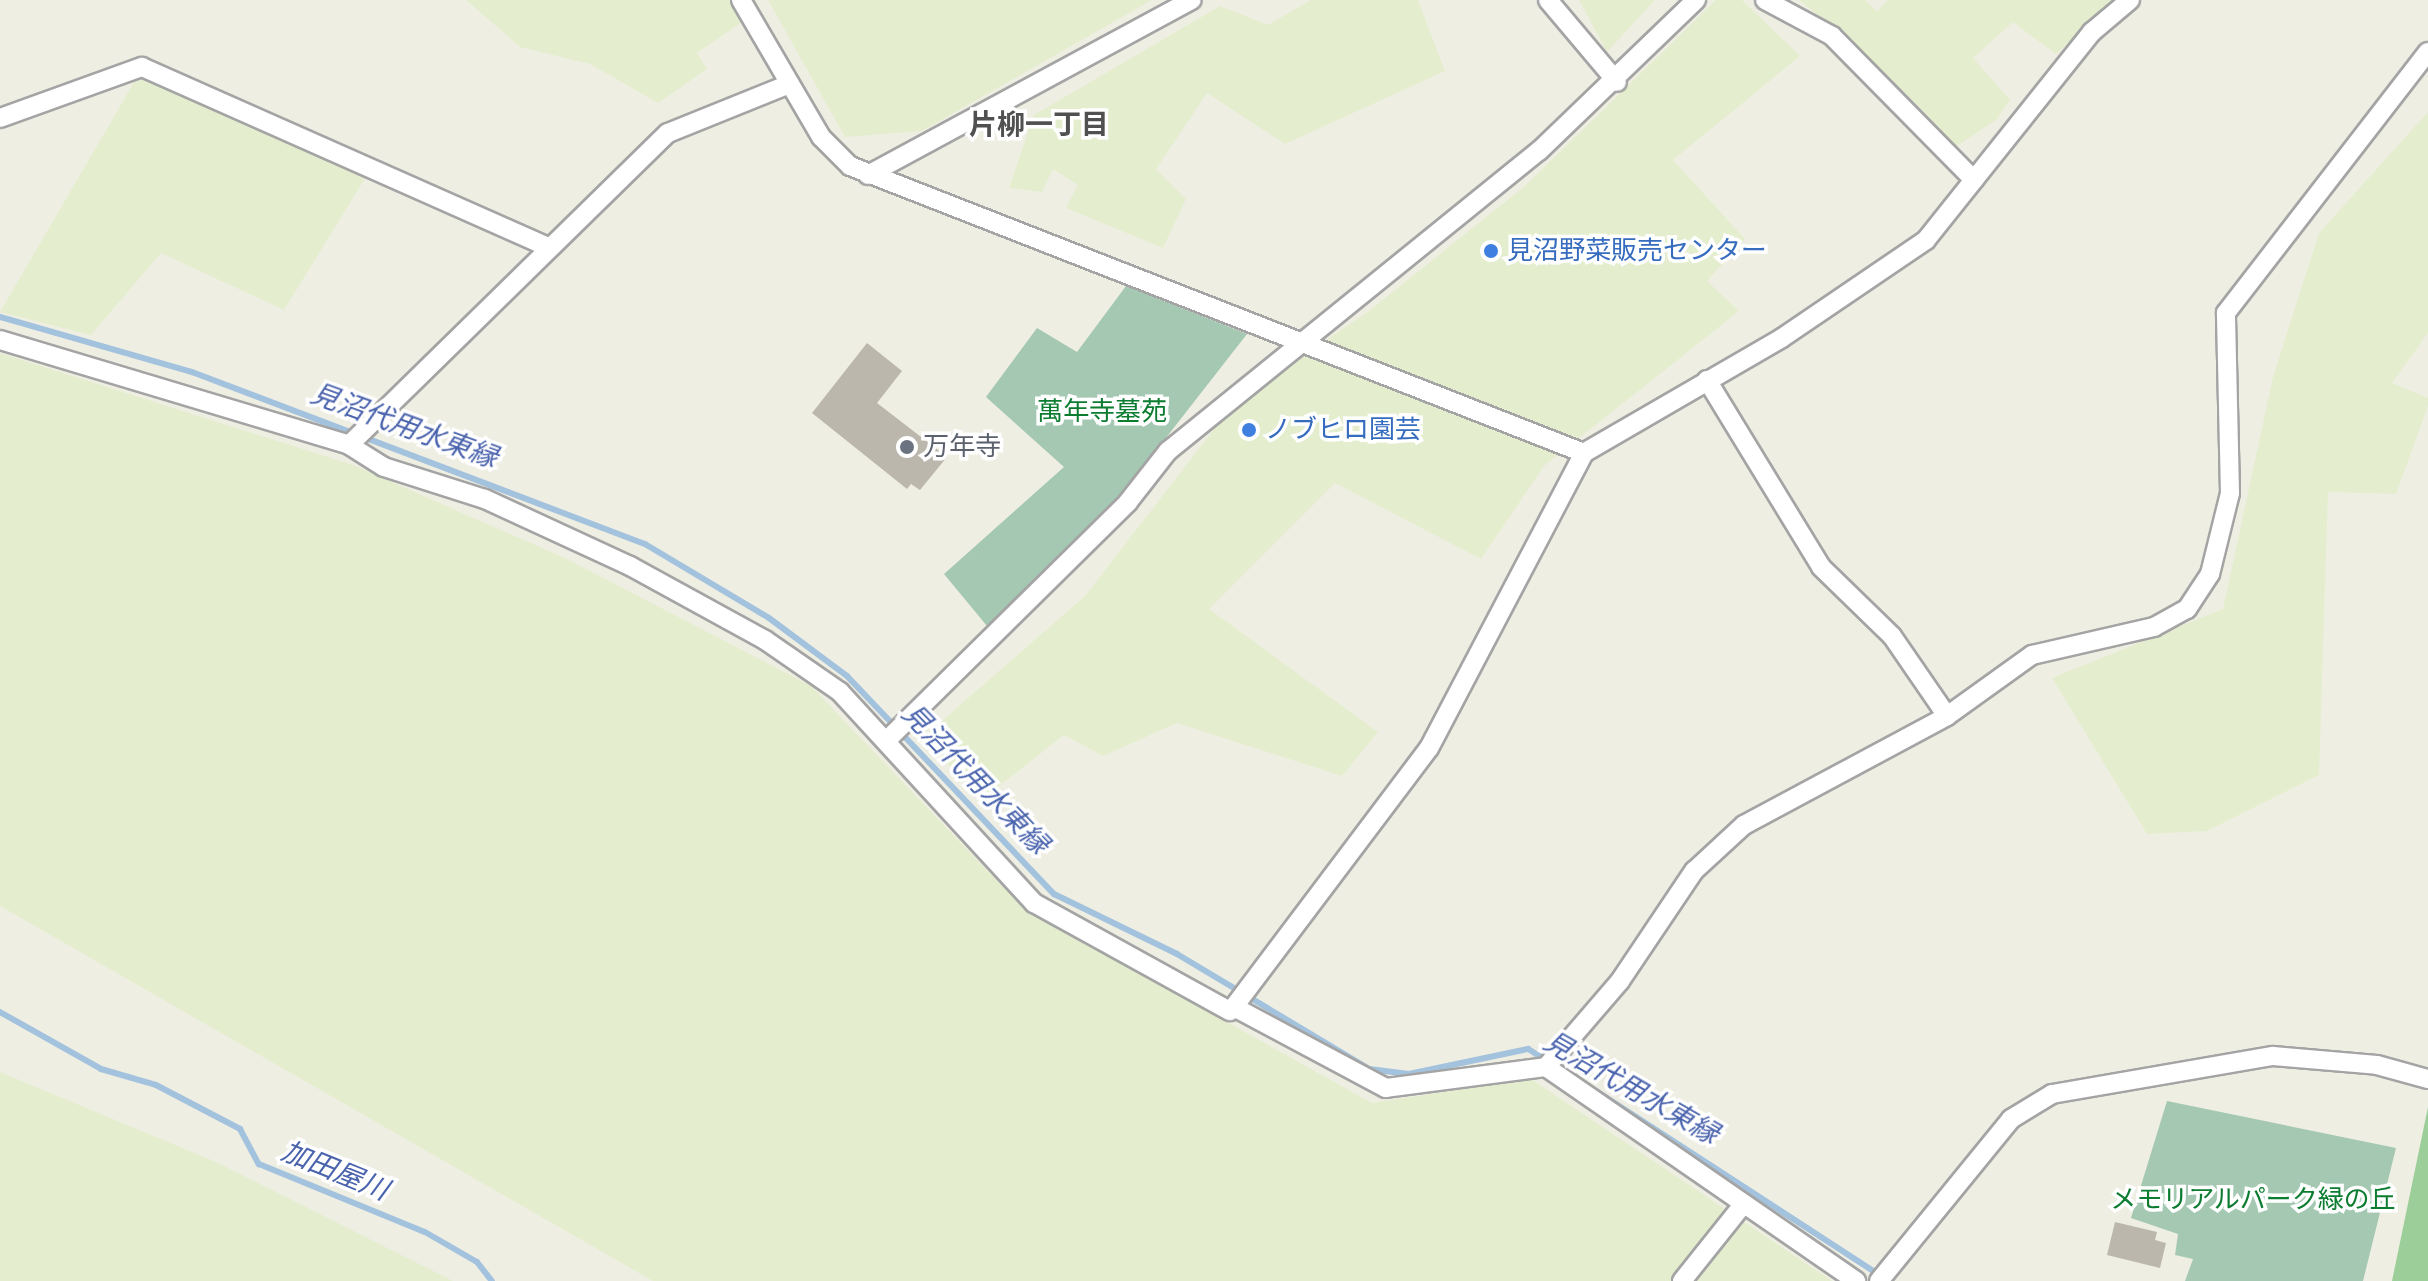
<!DOCTYPE html>
<html>
<head>
<meta charset="utf-8">
<style>
  body { margin:0 }
  #map { position:relative; width:2428px; height:1281px; overflow:hidden; background:#efeee3; font-family:"Roboto Condensed","Noto Sans JP",sans-serif }
  div>[style] { position:absolute }
  .farmland>* { inset:0; background:#e4eece }
  .forest>* { inset:0; background:#9bce98 }
  .cemetery>* { inset:0; background:#a4c8b2 }
  .stream>* { height:6px; margin:-3px; padding:0 3px; transform-origin:3px; border-radius:3px; background:#a3c2dd }
  .building>* { inset:0; background:#bbb7ad }
  .roads { filter:drop-shadow(2px 0 #a4a4a4) drop-shadow(-2px 0 #a4a4a4) drop-shadow(0 2px #a4a4a4) drop-shadow(0 -2px #a4a4a4) }
  .street>* { height:18px; margin:-9px; padding:0 9px; transform-origin:9px; border-radius:9px; background:#fff }
  .dots>* { width:22px; height:22px; translate:-50% -50%; box-sizing:border-box; border:4px solid #fff; border-radius:50% }
  span { translate:-50% -50%; white-space:nowrap; text-align:center; line-height:1.15; -webkit-text-stroke:7px #fff; paint-order:stroke }
  .shop-label { font-size:26px; color:#366cbe }
  .left { translate:0 -50%; text-align:left }
  .park-label { font-size:26px; color:#0b7c30 }
  .worship-label { font-size:26px; color:#5b616d }
  .neighbourhood-label { font-size:28px; color:#505050; font-weight:700 }
  .water-label { font-size:28px; color:#4a63ad; font-style:italic }
</style>
</head>
<body>
<div id="map">
  <div class="farmland">
    <div style="clip-path:polygon(466px 0,733px 0,745px 20px,697px 53px,707px 69px,658px 103px,590px 64px,520px 47px)"></div>
    <div style="clip-path:polygon(768px 0,1152px 0,922px 131px,845px 137px)"></div>
    <div style="clip-path:polygon(1311px 0,1418px 0,1445px 71px,1285px 144px,1207px 93px,1156px 169px,1186px 199px,1163px 248px,1066px 208px,1078px 185px,1053px 169px,1042px 192px,1009px 188px,1034px 115px,1220px 6px,1268px 25px)"></div>
    <div style="clip-path:polygon(1579px 0,1655px 0,1607px 52px)"></div>
    <div style="clip-path:polygon(1716px 0,1742px 0,1800px 56px,1673px 160px,1745px 239px,1707px 281px,1739px 311px,1544px 466px,1481px 559px,1335px 483px,1209px 609px,1378px 732px,1342px 776px,1177px 723px,1103px 756px,1064px 735px,985px 797px,920px 740px,1085px 596px,1235px 402px,1369px 311px,1526px 185px)"></div>
    <div style="clip-path:polygon(1799px 0,1865px 0,1877px 11px,1888px 0,2113px 0,2056px 54px,2013px 22px,1973px 58px,2010px 100px,1997px 119px,1951px 150px,1840px 32px)"></div>
    <div style="clip-path:polygon(143px 67px,374px 164px,284px 310px,161px 253px,91px 335px,0 312px)"></div>
    <div style="clip-path:polygon(2428px 112px,2428px 333px,2392px 383px,2428px 398px,2428px 406px,2396px 494px,2328px 492px,2319px 775px,2207px 831px,2147px 834px,2052px 678px,2223px 609px,2273px 377px,2319px 233px)"></div>
    <div style="clip-path:polygon(0 353px,353px 465px,567px 559px,811px 686px,1023px 908px,1372px 1103px,1531px 1079px,1832px 1281px,653px 1281px,0 906px)"></div>
    <div style="clip-path:polygon(0 1072px,216px 1162px,453px 1281px,0 1281px)"></div>
  </div>
  <div class="forest">
    <div style="clip-path:polygon(2428px 1107px,2428px 1281px,2392px 1281px)"></div>
  </div>
  <div class="cemetery">
    <div style="clip-path:polygon(1126px 286px,1247px 334px,1112px 507px,987px 626px,944px 574px,1064px 467px,986px 397px,1037px 328px,1077px 352px)"></div>
    <div style="clip-path:polygon(2167px 1101px,2396px 1148px,2363px 1281px,2185px 1281px,2193px 1259px,2175px 1255px,2178px 1234px,2131px 1218px)"></div>
  </div>
  <div class="stream">
    <div style="left:0;top:317px;width:200px;rotate:16deg"></div>
    <div style="left:192px;top:372px;width:485px;rotate:20.8deg"></div>
    <div style="left:645px;top:544px;width:144px;rotate:30.8deg"></div>
    <div style="left:769px;top:618px;width:97px;rotate:36.6deg"></div>
    <div style="left:847px;top:676px;width:301px;rotate:46.5deg"></div>
    <div style="left:1054px;top:894px;width:137px;rotate:26deg"></div>
    <div style="left:1177px;top:954px;width:224px;rotate:30.9deg"></div>
    <div style="left:1369px;top:1069px;width:40px;rotate:7.1deg"></div>
    <div style="left:1409px;top:1074px;width:122px;rotate:-11.9deg"></div>
    <div style="left:1528px;top:1049px;width:21px;rotate:31deg"></div>
    <div style="left:0;top:1012px;width:116px;rotate:29.4deg"></div>
    <div style="left:101px;top:1069px;width:57px;rotate:16.2deg"></div>
    <div style="left:156px;top:1085px;width:95px;rotate:27.6deg"></div>
    <div style="left:240px;top:1129px;width:40px;rotate:62deg"></div>
    <div style="left:259px;top:1164px;width:179px;rotate:22.3deg"></div>
    <div style="left:425px;top:1232px;width:60px;rotate:30deg"></div>
    <div style="left:477px;top:1262px;width:24px;rotate:52deg"></div>
    <div style="left:1593px;top:1089px;width:341px;rotate:33deg"></div>
  </div>
  <div class="building">
    <div style="clip-path:polygon(867px 343px,902px 371px,877px 403px,947px 457px,920px 490px,911px 484px,907px 489px,812px 413px)"></div>
    <div style="clip-path:polygon(2115px 1222px,2157px 1232px,2155px 1240px,2166px 1243px,2160px 1268px,2107px 1255px)"></div>
  </div>
  <div class="roads">
    <div class="street">
      <div style="left:741px;top:0;width:159px;rotate:59.7deg"></div>
      <div style="left:821px;top:137px;width:41px;rotate:45deg"></div>
      <div style="left:850px;top:166px;width:788px;rotate:21.36deg"></div>
      <div style="left:1548px;top:0;width:107px;rotate:49.9deg"></div>
      <div style="left:1765px;top:0;width:76px;rotate:28.2deg"></div>
      <div style="left:1832px;top:36px;width:202px;rotate:45.4deg"></div>
      <div style="left:2130px;top:0;width:50px;rotate:139.9deg"></div>
      <div style="left:2092px;top:32px;width:266px;rotate:128.6deg"></div>
      <div style="left:1926px;top:240px;width:174px;rotate:145.8deg"></div>
      <div style="left:1782px;top:338px;width:229px;rotate:149.9deg"></div>
      <div style="left:1584px;top:453px;width:333px;rotate:117.7deg"></div>
      <div style="left:1429px;top:748px;width:324px;rotate:127deg"></div>
      <div style="left:1234px;top:1007px;width:172px;rotate:28.1deg"></div>
      <div style="left:1386px;top:1088px;width:161px;rotate:-7.5deg"></div>
      <div style="left:1546px;top:1067px;width:113px;rotate:-49.3deg"></div>
      <div style="left:1620px;top:981px;width:133px;rotate:-56.1deg"></div>
      <div style="left:1694px;top:871px;width:68px;rotate:-42.6deg"></div>
      <div style="left:1744px;top:825px;width:230px;rotate:-28.2deg"></div>
      <div style="left:1947px;top:716px;width:105px;rotate:-35.7deg"></div>
      <div style="left:2032px;top:655px;width:125px;rotate:-12.9deg"></div>
      <div style="left:2154px;top:627px;width:38px;rotate:-29deg"></div>
      <div style="left:2187px;top:609px;width:42px;rotate:-56.7deg"></div>
      <div style="left:2210px;top:574px;width:83px;rotate:-76.1deg"></div>
      <div style="left:2230px;top:493px;width:180px;rotate:-91.3deg"></div>
      <div style="left:2226px;top:313px;width:330px;rotate:-52.3deg"></div>
      <div style="left:0;top:118px;width:151px;rotate:-19.8deg"></div>
      <div style="left:142px;top:67px;width:445px;rotate:23.9deg"></div>
      <div style="left:868px;top:175px;width:368px;rotate:-28.4deg"></div>
      <div style="left:0;top:340px;width:364px;rotate:16.7deg"></div>
      <div style="left:349px;top:445px;width:41px;rotate:32.2deg"></div>
      <div style="left:384px;top:467px;width:106px;rotate:17.6deg"></div>
      <div style="left:485px;top:499px;width:160px;rotate:24.8deg"></div>
      <div style="left:630px;top:566px;width:154px;rotate:28.7deg"></div>
      <div style="left:765px;top:640px;width:91px;rotate:34.7deg"></div>
      <div style="left:840px;top:692px;width:287px;rotate:47.4deg"></div>
      <div style="left:1034px;top:903px;width:224px;rotate:28.9deg"></div>
      <div style="left:1707px;top:380px;width:219px;rotate:58.6deg"></div>
      <div style="left:1821px;top:567px;width:99px;rotate:44.2deg"></div>
      <div style="left:1892px;top:636px;width:97px;rotate:55.5deg"></div>
      <div style="left:349px;top:445px;width:446px;rotate:-44.4deg"></div>
      <div style="left:668px;top:133px;width:131px;rotate:-22deg"></div>
      <div style="left:888px;top:739px;width:337px;rotate:-44.6deg"></div>
      <div style="left:1128px;top:502px;width:65px;rotate:-51.9deg"></div>
      <div style="left:1168px;top:451px;width:477px;rotate:-39deg"></div>
      <div style="left:1539px;top:151px;width:218px;rotate:-43.9deg"></div>
      <div style="left:1546px;top:1067px;width:377px;rotate:34.6deg"></div>
      <div style="left:1682px;top:1281px;width:95px;rotate:-51.4deg"></div>
      <div style="left:1879px;top:1281px;width:209px;rotate:-50.8deg"></div>
      <div style="left:2011px;top:1119px;width:48px;rotate:-31.4deg"></div>
      <div style="left:2052px;top:1094px;width:224px;rotate:-9.8deg"></div>
      <div style="left:2273px;top:1056px;width:104px;rotate:4.9deg"></div>
      <div style="left:2377px;top:1065px;width:53px;rotate:15.4deg"></div>
    </div>
  </div>
  <div class="dots">
    <div style="left:1491px;top:251px;background:#3f7fe0"></div>
    <div style="left:1249px;top:430px;background:#3f7fe0"></div>
    <div style="left:907px;top:447px;background:#6b7280"></div>
  </div>
  <div class="shop-label">
    <span class="left" style="left:1507px;top:251px">見沼野菜販売センター</span>
    <span class="left" style="left:1265px;top:430px">ノブヒロ園芸</span>
  </div>
  <div class="park-label">
    <span style="left:1102px;top:412px">萬年寺墓苑</span>
    <span style="left:2253px;top:1200px">メモリアルパーク緑の丘</span>
  </div>
  <div class="worship-label">
    <span class="left" style="left:923px;top:447px">万年寺</span>
  </div>
  <div class="neighbourhood-label">
    <span style="left:1039px;top:125px">片柳一丁目</span>
  </div>
  <div class="water-label">
    <span style="left:404px;top:426px;rotate:20deg">見沼代用水東縁</span>
    <span style="left:975px;top:779px;rotate:46deg">見沼代用水東縁</span>
    <span style="left:1631px;top:1088px;rotate:30deg">見沼代用水東縁</span>
    <span style="left:335px;top:1171px;rotate:22deg">加田屋川</span>
  </div>
</div>
</body>
</html>
